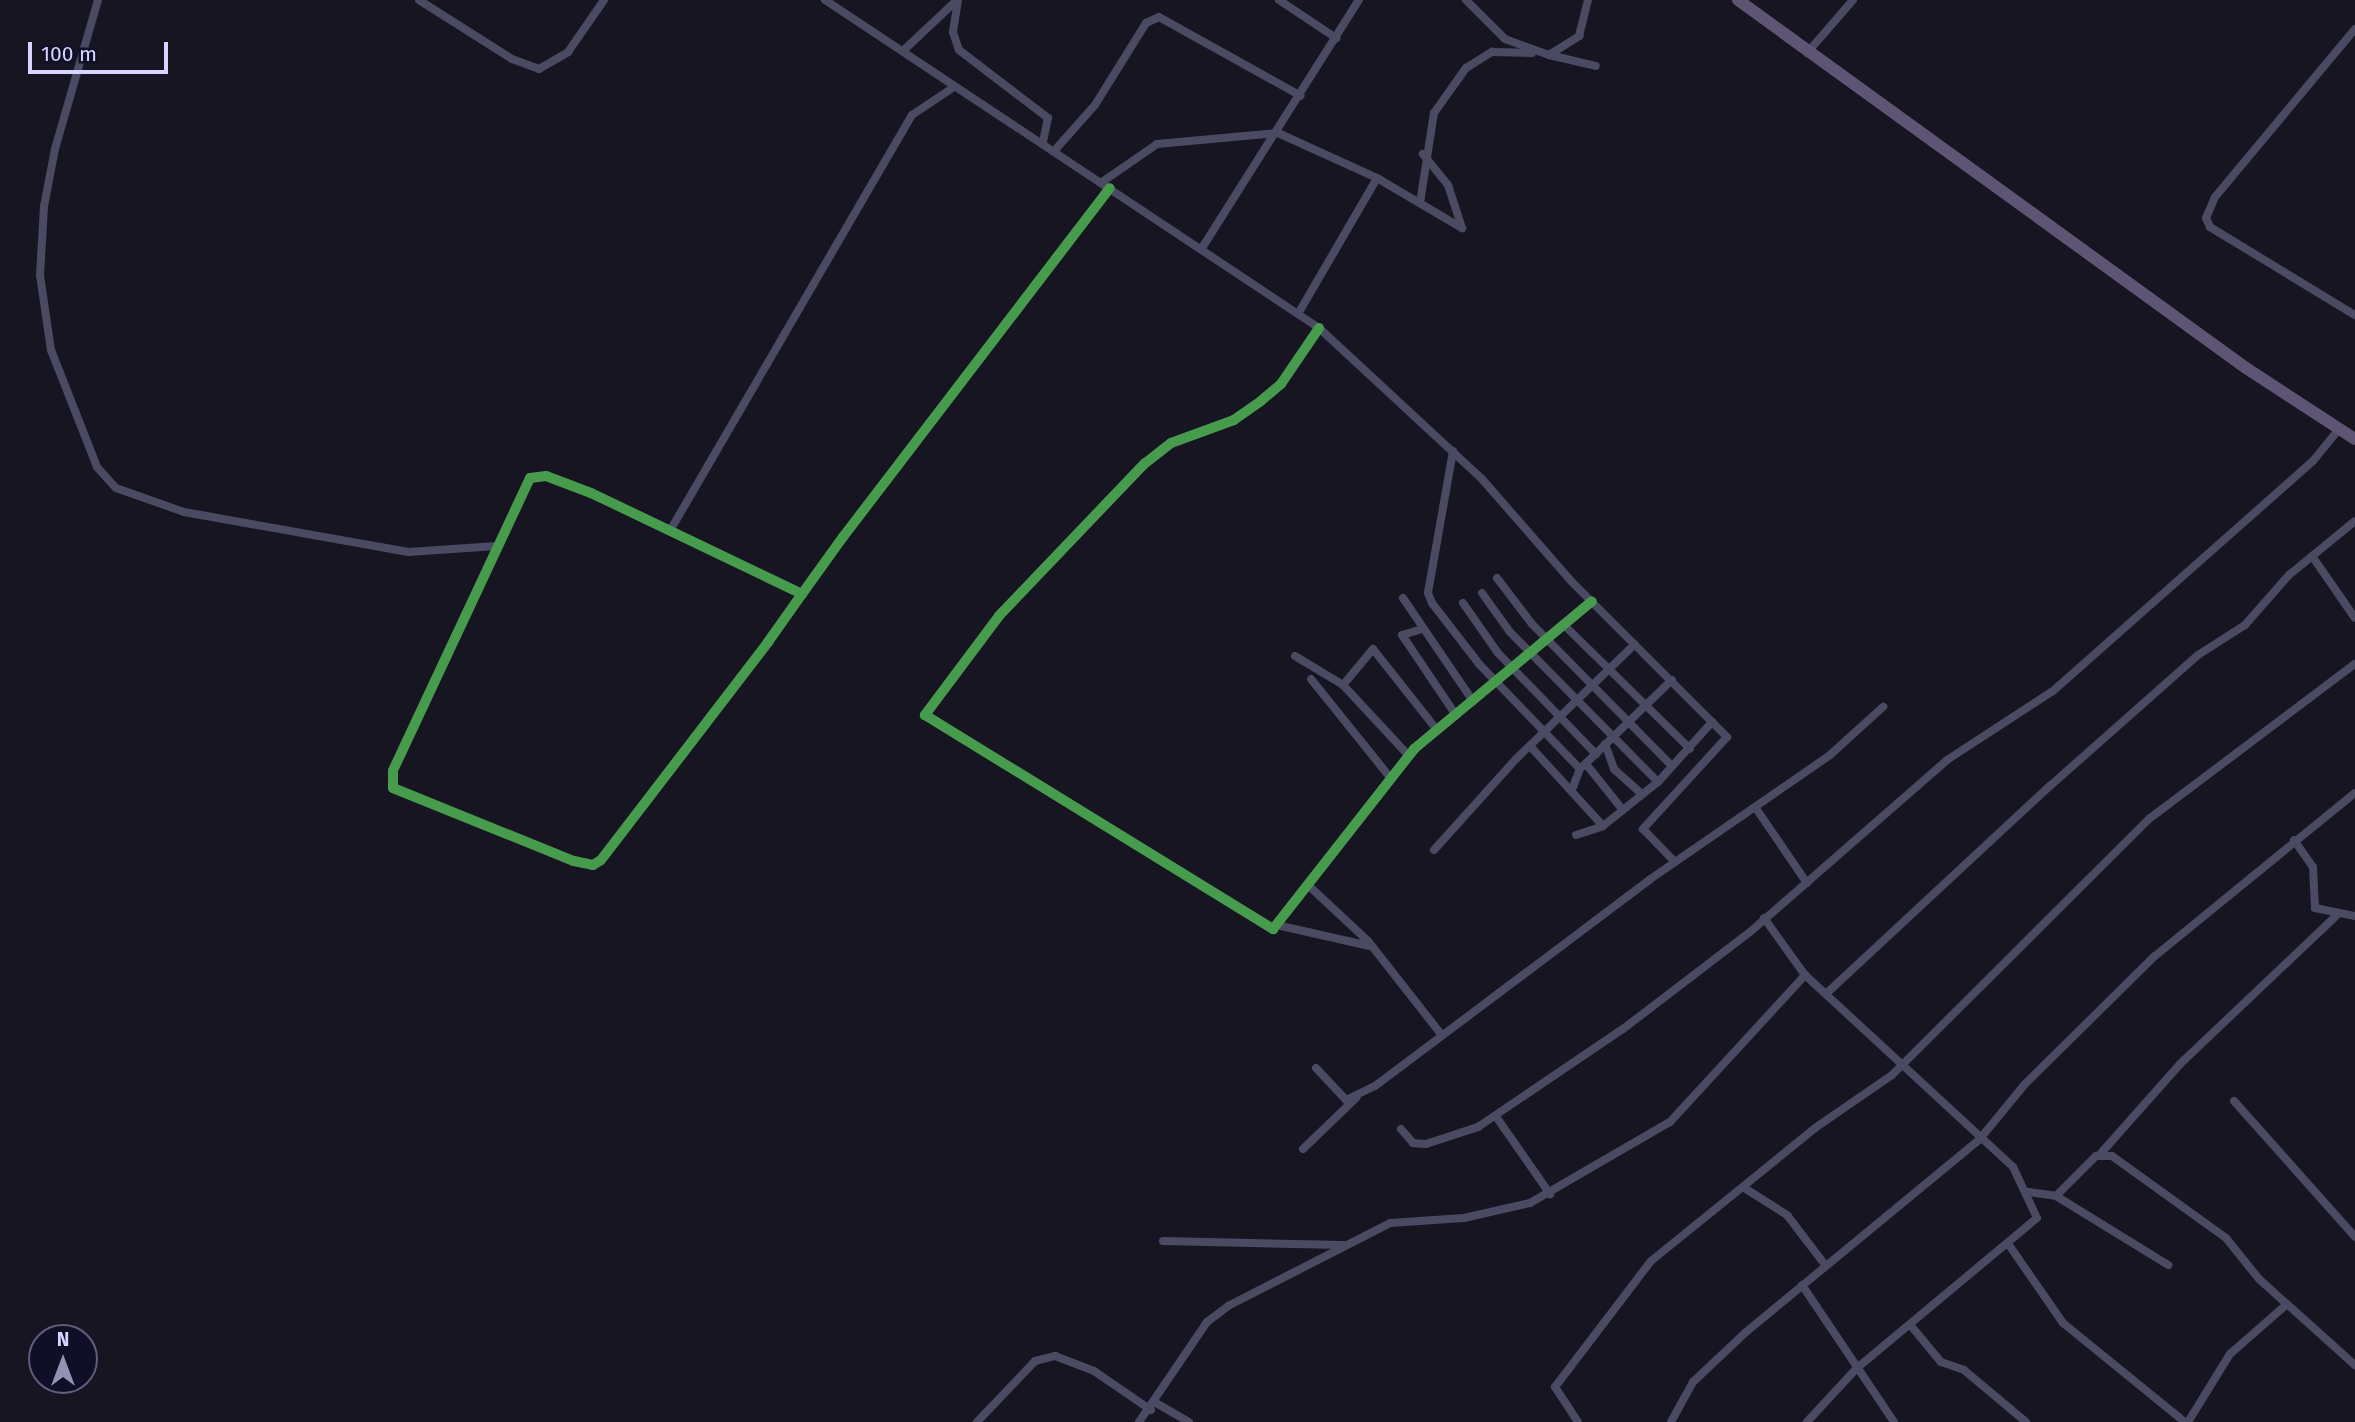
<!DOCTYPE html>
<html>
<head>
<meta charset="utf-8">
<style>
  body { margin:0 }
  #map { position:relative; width:2355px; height:1422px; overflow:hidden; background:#161521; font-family:"Fira Sans",sans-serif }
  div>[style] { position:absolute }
  .street>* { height:8px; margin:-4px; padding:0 4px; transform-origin:4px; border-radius:4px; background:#4a4b62 }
  .primary>* { height:12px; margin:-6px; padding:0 6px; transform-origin:6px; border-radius:6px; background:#5d5573 }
  .cycleway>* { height:10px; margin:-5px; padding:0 5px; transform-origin:5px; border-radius:5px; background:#469c4c }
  span { translate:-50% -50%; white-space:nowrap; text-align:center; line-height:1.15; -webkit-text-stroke:5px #110f27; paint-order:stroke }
  .north { position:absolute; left:28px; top:1324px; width:70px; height:70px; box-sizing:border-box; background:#110f27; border:2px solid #605e7d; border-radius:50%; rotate:0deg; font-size:19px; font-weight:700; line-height:28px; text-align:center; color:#d6d5ff }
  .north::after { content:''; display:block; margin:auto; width:24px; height:32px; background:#9392b1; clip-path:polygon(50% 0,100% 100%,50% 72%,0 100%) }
  .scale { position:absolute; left:28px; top:42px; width:140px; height:32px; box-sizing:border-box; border:4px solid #d6d5ff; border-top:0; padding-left:9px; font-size:21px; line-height:24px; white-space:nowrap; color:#d6d5ff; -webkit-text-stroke:5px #110f27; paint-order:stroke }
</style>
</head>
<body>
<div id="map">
  <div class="street">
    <div style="left:98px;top:0;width:155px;rotate:106.1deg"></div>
    <div style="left:55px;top:149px;width:58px;rotate:100.9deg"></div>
    <div style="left:44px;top:206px;width:69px;rotate:93.3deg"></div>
    <div style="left:40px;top:275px;width:76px;rotate:81.7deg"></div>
    <div style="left:51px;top:350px;width:126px;rotate:68.5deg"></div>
    <div style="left:97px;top:467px;width:28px;rotate:48deg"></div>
    <div style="left:116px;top:488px;width:72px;rotate:19.4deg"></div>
    <div style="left:184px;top:512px;width:228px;rotate:10.1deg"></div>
    <div style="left:408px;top:552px;width:89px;rotate:-3.9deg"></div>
    <div style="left:419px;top:0;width:110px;rotate:32.4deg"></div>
    <div style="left:512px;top:59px;width:29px;rotate:20deg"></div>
    <div style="left:539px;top:69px;width:34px;rotate:-30deg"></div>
    <div style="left:568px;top:52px;width:63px;rotate:-55.3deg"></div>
    <div style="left:825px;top:0;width:593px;rotate:33.58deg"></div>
    <div style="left:1319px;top:328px;width:222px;rotate:42.8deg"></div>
    <div style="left:1482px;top:479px;width:135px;rotate:48.9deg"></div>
    <div style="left:1571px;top:581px;width:221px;rotate:45deg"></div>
    <div style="left:1727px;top:737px;width:125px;rotate:132.4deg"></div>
    <div style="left:1643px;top:829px;width:46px;rotate:45.9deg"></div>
    <div style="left:958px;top:0;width:32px;rotate:99deg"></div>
    <div style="left:953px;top:32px;width:19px;rotate:72deg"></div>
    <div style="left:959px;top:50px;width:112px;rotate:37.4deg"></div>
    <div style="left:1048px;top:118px;width:25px;rotate:102deg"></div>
    <div style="left:1279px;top:0;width:69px;rotate:33.7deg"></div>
    <div style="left:1466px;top:0;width:55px;rotate:45deg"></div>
    <div style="left:1505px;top:39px;width:47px;rotate:20deg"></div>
    <div style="left:1549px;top:55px;width:36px;rotate:-32deg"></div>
    <div style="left:1579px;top:36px;width:37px;rotate:-76deg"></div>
    <div style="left:2355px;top:29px;width:219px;rotate:129.8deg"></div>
    <div style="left:2215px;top:197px;width:23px;rotate:113deg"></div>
    <div style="left:2206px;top:218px;width:10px;rotate:66deg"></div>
    <div style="left:2210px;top:227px;width:170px;rotate:31.3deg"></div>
    <div style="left:905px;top:49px;width:71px;rotate:-43.3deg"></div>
    <div style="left:1807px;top:53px;width:70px;rotate:-49deg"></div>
    <div style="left:1549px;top:55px;width:48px;rotate:13.2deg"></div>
    <div style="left:1055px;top:150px;width:60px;rotate:-48.4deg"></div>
    <div style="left:1095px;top:105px;width:97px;rotate:-58.1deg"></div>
    <div style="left:1146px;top:23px;width:14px;rotate:-25deg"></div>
    <div style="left:1159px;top:17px;width:162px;rotate:29.1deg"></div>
    <div style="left:1102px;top:182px;width:67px;rotate:-34.6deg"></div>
    <div style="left:1157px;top:144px;width:121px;rotate:-5.2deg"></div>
    <div style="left:1278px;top:133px;width:109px;rotate:24.4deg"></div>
    <div style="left:1377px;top:178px;width:99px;rotate:30.5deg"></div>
    <div style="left:1462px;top:228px;width:45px;rotate:-108deg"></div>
    <div style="left:1448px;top:185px;width:40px;rotate:-129deg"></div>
    <div style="left:1420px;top:203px;width:91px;rotate:-81.2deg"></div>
    <div style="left:1434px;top:113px;width:55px;rotate:-54.6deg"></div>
    <div style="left:1466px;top:68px;width:31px;rotate:-32deg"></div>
    <div style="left:1492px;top:52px;width:40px;rotate:1.4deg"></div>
    <div style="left:1202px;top:248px;width:294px;rotate:-57.7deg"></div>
    <div style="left:1298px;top:314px;width:157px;rotate:-59.8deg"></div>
    <div style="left:1319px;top:328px;width:68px;rotate:124.2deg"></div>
    <div style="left:1281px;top:384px;width:26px;rotate:140deg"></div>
    <div style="left:1261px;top:401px;width:33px;rotate:145deg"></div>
    <div style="left:1234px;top:420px;width:67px;rotate:159.9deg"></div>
    <div style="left:1171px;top:443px;width:33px;rotate:142deg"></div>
    <div style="left:1145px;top:463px;width:211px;rotate:133.7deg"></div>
    <div style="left:999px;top:616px;width:124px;rotate:126.8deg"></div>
    <div style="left:925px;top:715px;width:409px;rotate:31.6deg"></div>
    <div style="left:1273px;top:929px;width:229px;rotate:-51.9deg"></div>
    <div style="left:1414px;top:749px;width:231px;rotate:-39.7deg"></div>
    <div style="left:1453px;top:451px;width:144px;rotate:100deg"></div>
    <div style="left:1428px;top:593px;width:11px;rotate:68deg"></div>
    <div style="left:1432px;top:603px;width:78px;rotate:52.3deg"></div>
    <div style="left:1480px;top:665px;width:144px;rotate:46.1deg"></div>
    <div style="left:671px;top:529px;width:479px;rotate:-59.8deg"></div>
    <div style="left:912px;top:115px;width:50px;rotate:-33.7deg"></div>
    <div style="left:2312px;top:556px;width:75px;rotate:55.3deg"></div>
    <div style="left:1497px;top:578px;width:58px;rotate:52.7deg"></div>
    <div style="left:1532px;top:624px;width:199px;rotate:45.4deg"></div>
    <div style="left:1482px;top:593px;width:48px;rotate:54.3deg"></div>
    <div style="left:1510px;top:632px;width:211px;rotate:45.4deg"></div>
    <div style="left:802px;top:594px;width:234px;rotate:-154.4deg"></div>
    <div style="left:591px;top:493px;width:48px;rotate:-159.3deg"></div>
    <div style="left:546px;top:476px;width:16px;rotate:173deg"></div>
    <div style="left:530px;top:478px;width:323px;rotate:115.1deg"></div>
    <div style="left:393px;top:771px;width:17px;rotate:90deg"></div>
    <div style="left:393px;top:788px;width:195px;rotate:22deg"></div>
    <div style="left:574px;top:861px;width:19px;rotate:12deg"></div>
    <div style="left:593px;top:865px;width:9px;rotate:-32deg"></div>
    <div style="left:601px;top:860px;width:275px;rotate:-52.5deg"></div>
    <div style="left:768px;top:642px;width:59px;rotate:-54.7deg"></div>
    <div style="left:802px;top:594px;width:70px;rotate:-54.3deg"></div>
    <div style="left:843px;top:537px;width:439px;rotate:-52.6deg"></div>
    <div style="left:1403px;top:598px;width:125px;rotate:55.8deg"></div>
    <div style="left:1463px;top:603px;width:61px;rotate:55deg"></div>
    <div style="left:1498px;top:653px;width:141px;rotate:45.9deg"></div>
    <div style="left:1563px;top:624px;width:178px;rotate:44.5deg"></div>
    <div style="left:1422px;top:629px;width:21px;rotate:163deg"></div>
    <div style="left:1402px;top:635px;width:97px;rotate:56deg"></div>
    <div style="left:1295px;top:656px;width:56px;rotate:31.1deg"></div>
    <div style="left:1343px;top:685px;width:96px;rotate:47.1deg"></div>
    <div style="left:1311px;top:679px;width:124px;rotate:51.2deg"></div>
    <div style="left:1343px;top:685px;width:47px;rotate:-50.2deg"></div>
    <div style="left:1373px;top:649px;width:103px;rotate:51.7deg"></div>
    <div style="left:1605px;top:744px;width:27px;rotate:70deg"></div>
    <div style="left:1614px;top:769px;width:38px;rotate:42deg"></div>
    <div style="left:1530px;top:746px;width:108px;rotate:47.6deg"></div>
    <div style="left:1586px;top:764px;width:58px;rotate:51.3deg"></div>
    <div style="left:1573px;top:787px;width:19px;rotate:-69deg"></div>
    <div style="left:1580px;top:769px;width:128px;rotate:-44.1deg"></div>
    <div style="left:1755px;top:807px;width:92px;rotate:55.6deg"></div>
    <div style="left:1576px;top:835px;width:28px;rotate:-18deg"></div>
    <div style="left:1603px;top:826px;width:70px;rotate:-38.7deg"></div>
    <div style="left:1658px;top:782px;width:81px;rotate:-48deg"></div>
    <div style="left:2294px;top:840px;width:33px;rotate:55deg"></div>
    <div style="left:2313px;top:867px;width:41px;rotate:87.2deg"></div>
    <div style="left:2315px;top:908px;width:41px;rotate:11.3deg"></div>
    <div style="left:1434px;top:850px;width:122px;rotate:-48deg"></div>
    <div style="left:1516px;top:759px;width:165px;rotate:-44deg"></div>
    <div style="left:1309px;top:886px;width:81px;rotate:43deg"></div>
    <div style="left:1368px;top:941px;width:118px;rotate:51.9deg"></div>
    <div style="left:1764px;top:918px;width:70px;rotate:54.3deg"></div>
    <div style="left:1805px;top:975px;width:283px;rotate:42.7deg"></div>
    <div style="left:2013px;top:1167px;width:56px;rotate:64.8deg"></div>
    <div style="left:2037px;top:1218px;width:236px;rotate:140.2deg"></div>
    <div style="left:1856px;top:1369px;width:72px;rotate:132.8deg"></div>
    <div style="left:1281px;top:926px;width:91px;rotate:12.7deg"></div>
    <div style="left:1828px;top:992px;width:303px;rotate:-42.9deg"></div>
    <div style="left:2050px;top:786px;width:198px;rotate:-41.5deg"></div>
    <div style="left:2198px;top:655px;width:56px;rotate:-32.6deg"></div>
    <div style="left:2245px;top:625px;width:67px;rotate:-48.7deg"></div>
    <div style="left:2289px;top:575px;width:85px;rotate:-39.3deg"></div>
    <div style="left:1316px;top:1068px;width:44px;rotate:46.8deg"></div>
    <div style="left:1346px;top:1100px;width:32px;rotate:-26deg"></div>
    <div style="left:1375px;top:1086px;width:343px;rotate:-36.9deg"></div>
    <div style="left:1649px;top:880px;width:220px;rotate:-34.6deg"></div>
    <div style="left:1830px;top:755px;width:72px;rotate:-42.2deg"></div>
    <div style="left:2234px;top:1101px;width:182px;rotate:48.3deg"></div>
    <div style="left:1497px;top:1118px;width:93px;rotate:55.1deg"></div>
    <div style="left:1401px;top:1129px;width:18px;rotate:49deg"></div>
    <div style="left:1413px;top:1143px;width:13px;rotate:4deg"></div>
    <div style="left:1426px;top:1144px;width:55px;rotate:-18.1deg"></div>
    <div style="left:1478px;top:1127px;width:175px;rotate:-34.1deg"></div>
    <div style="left:1623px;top:1029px;width:160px;rotate:-37.4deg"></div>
    <div style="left:1750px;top:932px;width:262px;rotate:-41.1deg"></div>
    <div style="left:1947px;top:760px;width:126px;rotate:-33.1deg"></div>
    <div style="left:2053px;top:691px;width:347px;rotate:-41.5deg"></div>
    <div style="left:2313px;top:461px;width:41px;rotate:-50.9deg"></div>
    <div style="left:1303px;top:1149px;width:74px;rotate:-43.9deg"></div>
    <div style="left:2102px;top:1152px;width:118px;rotate:-48.4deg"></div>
    <div style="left:2180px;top:1064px;width:215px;rotate:-43.5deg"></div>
    <div style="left:1746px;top:1189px;width:49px;rotate:32.4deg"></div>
    <div style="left:1787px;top:1215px;width:64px;rotate:52.6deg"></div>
    <div style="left:2029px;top:1192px;width:27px;rotate:8deg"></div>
    <div style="left:2056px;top:1196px;width:57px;rotate:-45deg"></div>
    <div style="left:2096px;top:1156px;width:16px"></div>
    <div style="left:2112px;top:1156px;width:140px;rotate:35.7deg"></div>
    <div style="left:2226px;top:1238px;width:53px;rotate:51.2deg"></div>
    <div style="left:2259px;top:1279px;width:129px;rotate:41.9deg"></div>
    <div style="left:2056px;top:1196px;width:132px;rotate:31.6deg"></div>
    <div style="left:1163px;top:1241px;width:180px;rotate:1.3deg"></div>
    <div style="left:2009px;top:1245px;width:95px;rotate:55.3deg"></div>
    <div style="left:2063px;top:1323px;width:157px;rotate:39.1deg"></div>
    <div style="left:1802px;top:1285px;width:165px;rotate:56.1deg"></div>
    <div style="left:1912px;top:1327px;width:45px;rotate:50.4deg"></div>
    <div style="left:1941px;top:1362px;width:24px;rotate:19deg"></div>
    <div style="left:1964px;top:1370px;width:81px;rotate:40deg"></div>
    <div style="left:1156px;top:1403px;width:38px;rotate:30deg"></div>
    <div style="left:977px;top:1422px;width:84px;rotate:-46.4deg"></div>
    <div style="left:1035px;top:1361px;width:21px;rotate:-14deg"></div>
    <div style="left:1055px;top:1356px;width:42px;rotate:21deg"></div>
    <div style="left:1094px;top:1371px;width:69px;rotate:34.4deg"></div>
    <div style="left:1139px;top:1422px;width:121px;rotate:-55.8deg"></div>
    <div style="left:1207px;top:1322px;width:26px;rotate:-37deg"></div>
    <div style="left:1228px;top:1306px;width:182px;rotate:-27.1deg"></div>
    <div style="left:1390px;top:1223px;width:74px;rotate:-3.9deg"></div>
    <div style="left:1464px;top:1218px;width:68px;rotate:-12.8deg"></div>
    <div style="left:1530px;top:1203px;width:162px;rotate:-30.1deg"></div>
    <div style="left:1670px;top:1122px;width:200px;rotate:-47.4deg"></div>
    <div style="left:1578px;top:1422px;width:42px;rotate:-123.3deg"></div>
    <div style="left:1555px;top:1387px;width:158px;rotate:-52.7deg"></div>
    <div style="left:1651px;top:1261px;width:211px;rotate:-39deg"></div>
    <div style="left:1815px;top:1128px;width:93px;rotate:-34.5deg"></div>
    <div style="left:1892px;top:1075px;width:363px;rotate:-44.9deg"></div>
    <div style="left:2149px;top:819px;width:258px;rotate:-37deg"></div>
    <div style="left:1671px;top:1422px;width:46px;rotate:-61.2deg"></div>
    <div style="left:1693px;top:1382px;width:73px;rotate:-43.3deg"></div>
    <div style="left:1746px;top:1332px;width:302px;rotate:-39.5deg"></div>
    <div style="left:1979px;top:1140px;width:72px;rotate:-50.6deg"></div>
    <div style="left:2025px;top:1084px;width:182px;rotate:-44.6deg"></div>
    <div style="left:2155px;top:956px;width:258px;rotate:-39.2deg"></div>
    <div style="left:2188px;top:1422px;width:80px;rotate:-58.3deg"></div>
    <div style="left:2230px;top:1354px;width:74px;rotate:-41.2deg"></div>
  </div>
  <div class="primary">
    <div style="left:1738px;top:0;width:627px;rotate:35.92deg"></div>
    <div style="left:2246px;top:368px;width:130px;rotate:33.1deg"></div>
  </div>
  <div class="cycleway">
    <div style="left:1319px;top:328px;width:68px;rotate:124.2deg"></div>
    <div style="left:1281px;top:384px;width:26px;rotate:140deg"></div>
    <div style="left:1261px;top:401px;width:33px;rotate:145deg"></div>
    <div style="left:1234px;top:420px;width:67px;rotate:159.9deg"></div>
    <div style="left:1171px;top:443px;width:33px;rotate:142deg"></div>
    <div style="left:1145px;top:463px;width:211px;rotate:133.7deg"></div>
    <div style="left:999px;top:616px;width:124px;rotate:126.8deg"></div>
    <div style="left:925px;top:715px;width:409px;rotate:31.6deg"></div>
    <div style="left:1273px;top:929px;width:229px;rotate:-51.9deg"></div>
    <div style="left:1414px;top:749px;width:231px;rotate:-39.7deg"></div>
    <div style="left:802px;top:594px;width:234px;rotate:-154.4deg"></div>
    <div style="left:591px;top:493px;width:48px;rotate:-159.3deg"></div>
    <div style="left:546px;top:476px;width:16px;rotate:173deg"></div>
    <div style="left:530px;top:478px;width:323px;rotate:115.1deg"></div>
    <div style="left:393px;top:771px;width:17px;rotate:90deg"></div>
    <div style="left:393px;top:788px;width:195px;rotate:22deg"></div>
    <div style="left:574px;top:861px;width:19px;rotate:12deg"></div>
    <div style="left:593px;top:865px;width:9px;rotate:-32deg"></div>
    <div style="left:601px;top:860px;width:275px;rotate:-52.5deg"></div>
    <div style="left:768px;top:642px;width:59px;rotate:-54.7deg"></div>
    <div style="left:802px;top:594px;width:70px;rotate:-54.3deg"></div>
    <div style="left:843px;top:537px;width:439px;rotate:-52.6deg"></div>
  </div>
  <div class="north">N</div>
  <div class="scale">100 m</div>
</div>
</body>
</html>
